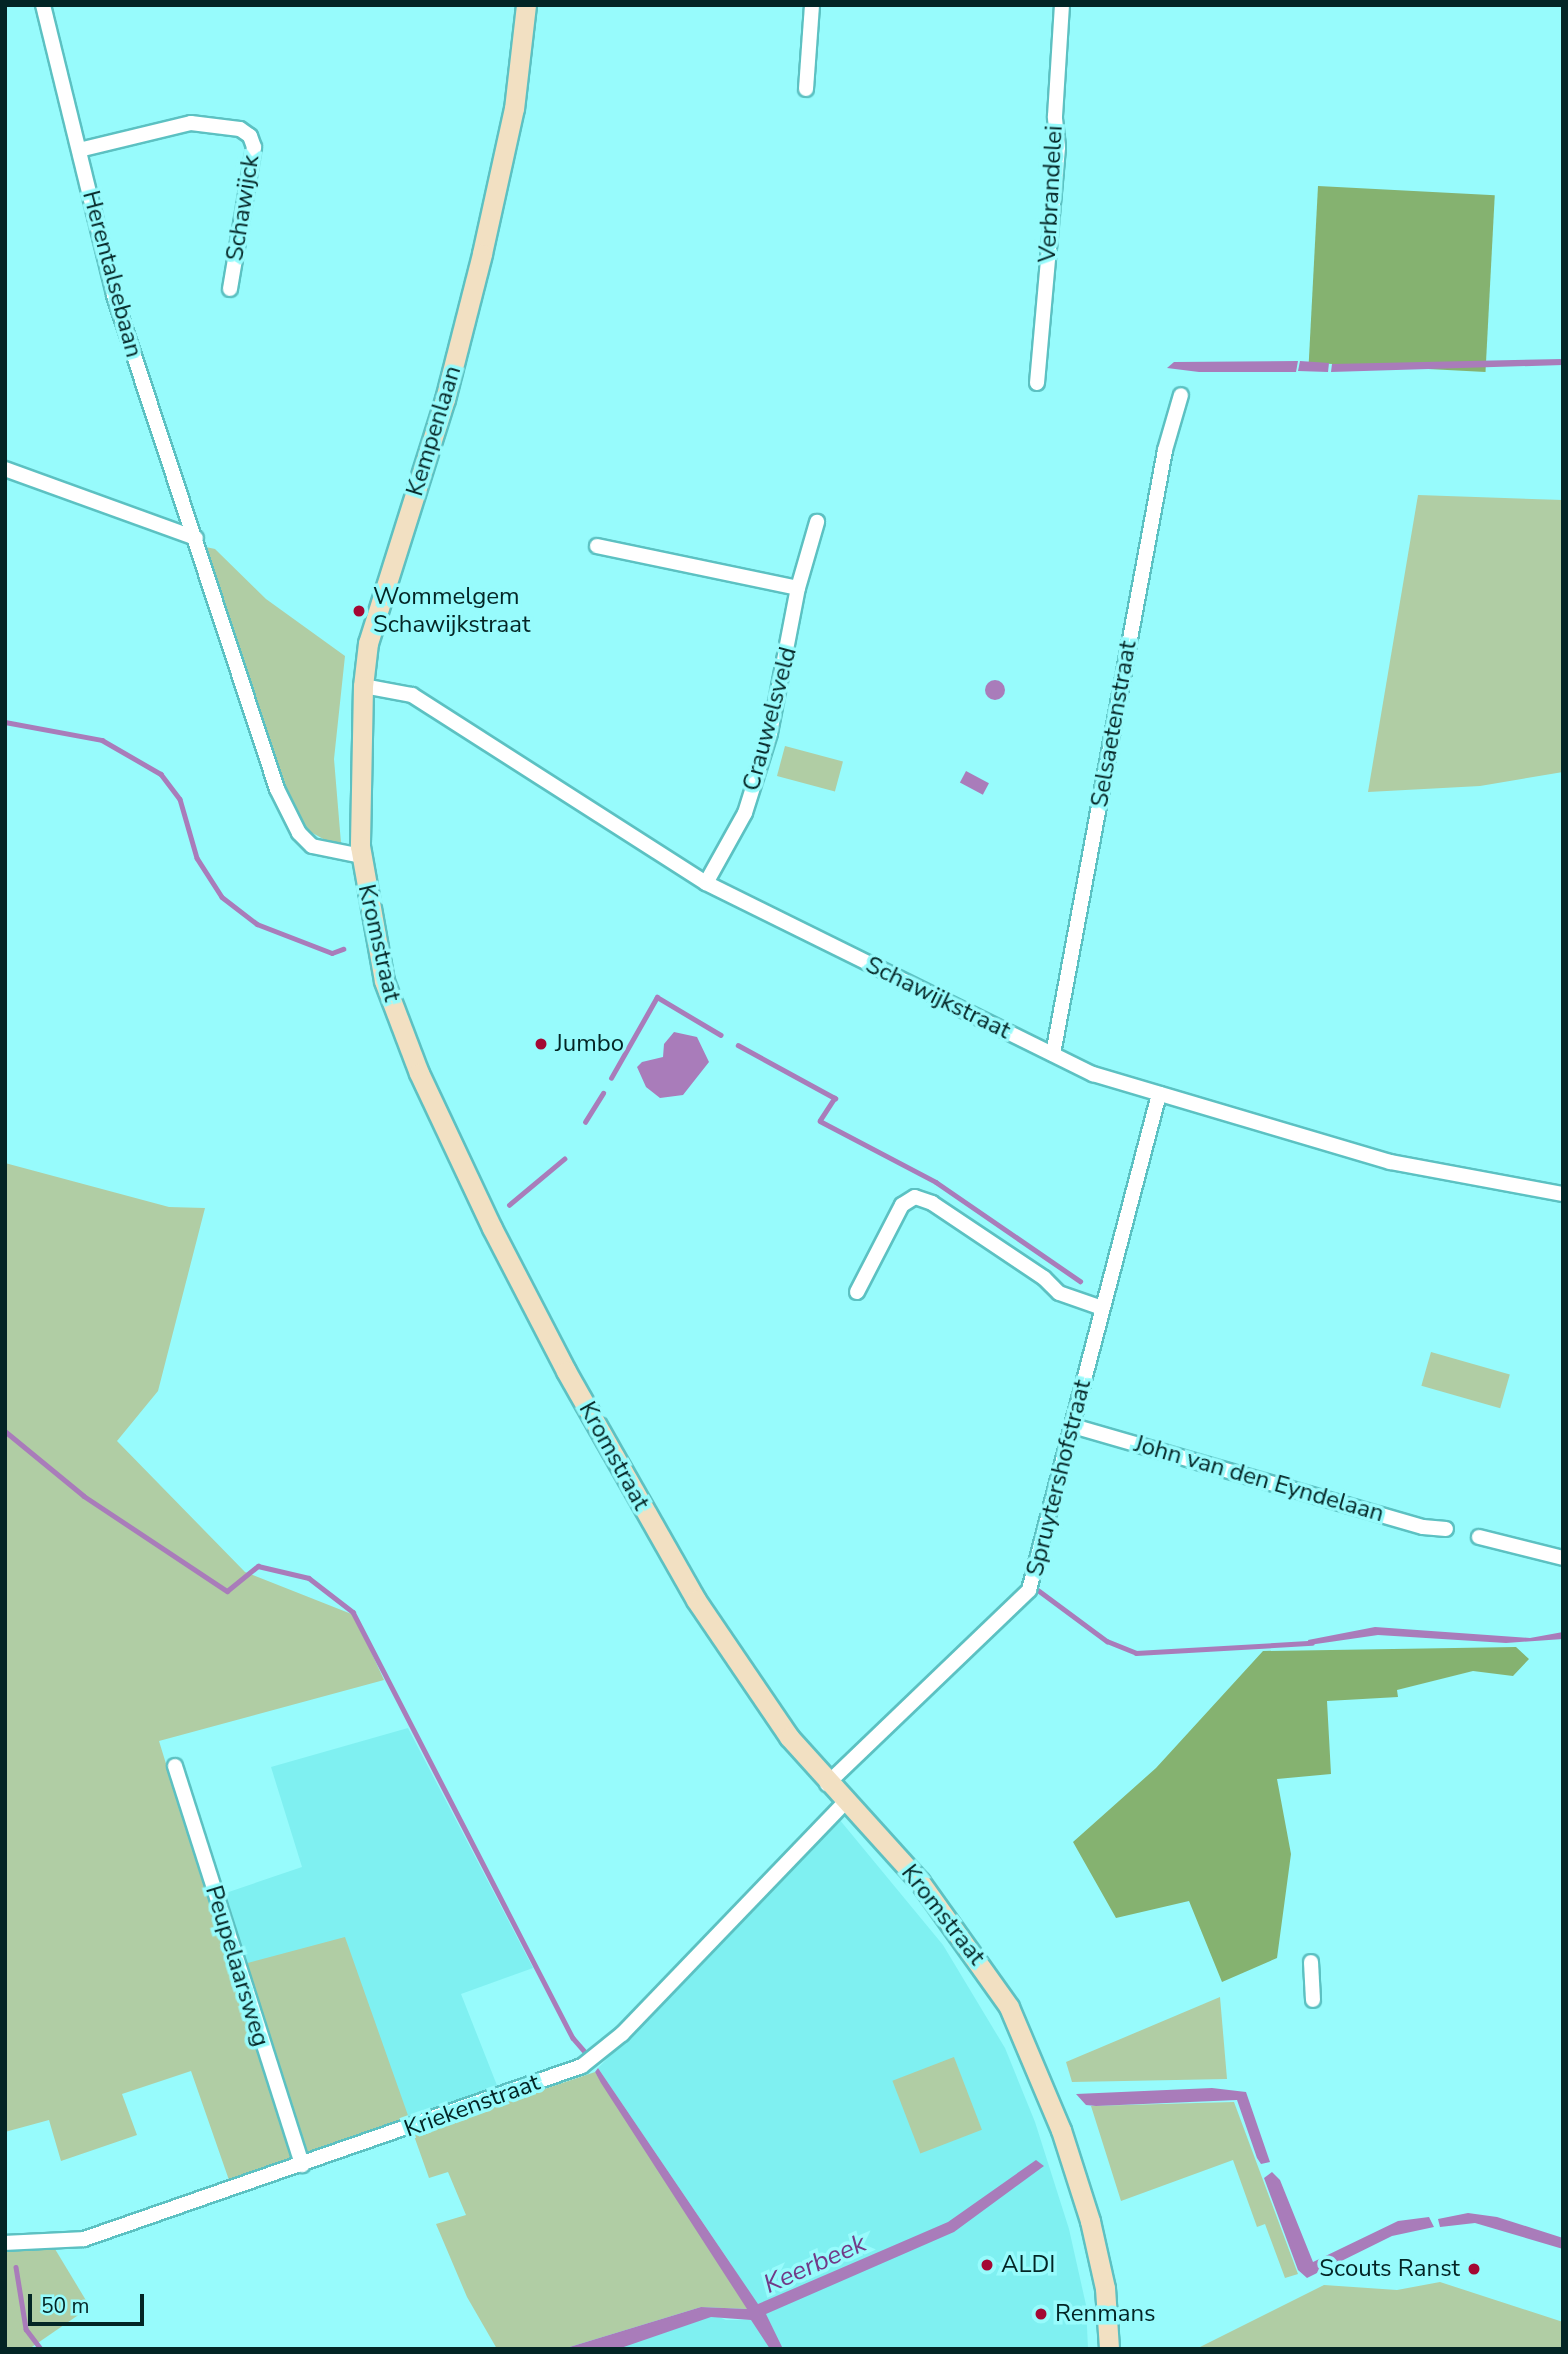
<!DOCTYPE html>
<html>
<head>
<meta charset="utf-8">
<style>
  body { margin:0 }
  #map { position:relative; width:1568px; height:2354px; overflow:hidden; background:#97fbfc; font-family:"Nunito Sans",sans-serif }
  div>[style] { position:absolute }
  .built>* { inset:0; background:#7ff0f1 }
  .green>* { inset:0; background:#b0cda4; transform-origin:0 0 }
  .forest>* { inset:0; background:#85b270; transform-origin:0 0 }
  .water>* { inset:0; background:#a97cba; transform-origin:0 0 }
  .round { border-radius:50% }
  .stream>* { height:4.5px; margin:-2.25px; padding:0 2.25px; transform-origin:2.25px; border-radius:2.25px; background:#a97cba }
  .roads { filter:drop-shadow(2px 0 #5cc1c2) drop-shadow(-2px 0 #5cc1c2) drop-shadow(0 2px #5cc1c2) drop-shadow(0 -2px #5cc1c2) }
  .minor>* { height:14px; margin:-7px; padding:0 7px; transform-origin:7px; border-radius:7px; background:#fff }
  .secondary>* { height:19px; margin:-9.5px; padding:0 9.5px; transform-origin:9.5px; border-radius:9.5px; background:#f2e0c2 }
  .dots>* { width:19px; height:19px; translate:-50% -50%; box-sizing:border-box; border:4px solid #97fbfc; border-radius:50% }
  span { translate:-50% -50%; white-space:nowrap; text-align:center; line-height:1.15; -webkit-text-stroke:7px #97fbfc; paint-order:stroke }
  .street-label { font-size:24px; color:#032525 }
  .poi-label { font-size:24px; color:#032525 }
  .left { translate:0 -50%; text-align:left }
  .right { translate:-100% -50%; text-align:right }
  .water-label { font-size:26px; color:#723a87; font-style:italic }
  .frame { position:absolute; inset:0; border:7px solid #032525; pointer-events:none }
  .scale { position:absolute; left:28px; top:2294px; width:116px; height:32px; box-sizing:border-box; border:4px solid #032525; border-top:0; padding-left:9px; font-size:21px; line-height:24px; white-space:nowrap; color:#032525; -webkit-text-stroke:5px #97fbfc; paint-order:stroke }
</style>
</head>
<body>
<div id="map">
  <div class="built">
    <div style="clip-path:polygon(408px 1728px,533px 1968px,461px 1994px,500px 2093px,412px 2128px,238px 1967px,229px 1968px,208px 1899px,302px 1867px,271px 1767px)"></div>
    <div style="clip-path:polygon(839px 1819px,943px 1945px,1005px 2048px,1035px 2122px,1069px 2229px,1086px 2305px,1088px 2349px,600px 2349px,707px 2312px,726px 2320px,751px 2320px,731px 2264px,598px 2068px)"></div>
  </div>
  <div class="green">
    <div style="clip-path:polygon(1418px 495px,1563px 500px,1563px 772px,1480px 786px,1368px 792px)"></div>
    <div style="clip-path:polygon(206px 547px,215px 549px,266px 599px,345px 656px,334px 759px,341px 843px,336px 846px,307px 830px,282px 779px)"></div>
    <div style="left:785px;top:746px;width:60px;height:31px;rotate:15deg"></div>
    <div style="clip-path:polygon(5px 1163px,169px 1207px,205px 1208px,158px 1391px,117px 1441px,245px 1572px,354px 1615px,384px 1680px,159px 1741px,229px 1968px,345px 1937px,410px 2121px,230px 2183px,191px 2071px,122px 2094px,137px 2135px,61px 2161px,49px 2120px,5px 2132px)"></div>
    <div style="left:1431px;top:1352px;width:82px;height:35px;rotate:16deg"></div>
    <div style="clip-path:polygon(1220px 1997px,1227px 2079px,1072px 2082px,1066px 2062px)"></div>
    <div style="left:954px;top:2057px;width:78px;height:66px;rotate:69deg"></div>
    <div style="clip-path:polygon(595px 2072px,748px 2309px,701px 2307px,563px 2349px,497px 2349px,467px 2297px,436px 2224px,466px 2215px,448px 2172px,429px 2178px,413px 2133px)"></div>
    <div style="clip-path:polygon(1234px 2102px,1298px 2274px,1285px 2278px,1265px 2224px,1257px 2227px,1233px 2160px,1121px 2201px,1091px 2106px)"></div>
    <div style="clip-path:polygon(5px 2247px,55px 2249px,90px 2307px,29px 2349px,5px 2349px)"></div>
    <div style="clip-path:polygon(1440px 2282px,1563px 2322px,1563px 2349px,1196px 2349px,1324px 2285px,1397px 2290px)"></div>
  </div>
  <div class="forest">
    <div style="left:1318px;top:186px;width:177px;height:177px;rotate:3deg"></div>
    <div style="clip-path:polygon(1516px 1647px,1529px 1659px,1513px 1676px,1473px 1671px,1397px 1690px,1398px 1697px,1327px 1701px,1331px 1774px,1277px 1779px,1291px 1854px,1277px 1958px,1222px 1982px,1189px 1901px,1116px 1918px,1073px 1842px,1156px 1768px,1263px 1651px)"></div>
  </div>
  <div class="water">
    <div style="clip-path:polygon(1563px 359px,1563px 365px,1331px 372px,1332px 364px)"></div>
    <div style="clip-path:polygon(1298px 361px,1296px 372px,1199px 372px,1167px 368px,1174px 362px)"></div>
    <div style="clip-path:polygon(1300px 361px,1329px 363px,1328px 372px,1298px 371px)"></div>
    <div class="round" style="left:985px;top:680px;width:20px;height:20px"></div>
    <div style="left:966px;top:771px;width:26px;height:13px;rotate:28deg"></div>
    <div style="clip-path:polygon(674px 1032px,697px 1037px,709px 1062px,683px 1095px,660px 1098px,646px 1087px,637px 1067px,642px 1062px,663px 1057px,664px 1044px)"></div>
    <div style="clip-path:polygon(1375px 1627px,1530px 1638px,1563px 1632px,1563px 1639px,1506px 1643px,1378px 1635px,1309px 1645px,1308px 1640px)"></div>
    <div style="clip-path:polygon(598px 2068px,758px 2304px,948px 2222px,1036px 2160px,1044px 2166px,954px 2232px,766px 2314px,783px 2349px,770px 2349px,751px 2320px,711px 2317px,618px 2349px,563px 2349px,701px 2307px,747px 2309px,601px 2083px,595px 2072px)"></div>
    <div style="clip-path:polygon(1212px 2088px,1246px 2092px,1270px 2162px,1261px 2164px,1257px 2158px,1237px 2100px,1096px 2106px,1086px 2105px,1076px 2094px)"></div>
    <div style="clip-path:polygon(1272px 2172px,1280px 2180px,1313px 2262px,1398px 2221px,1429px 2217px,1434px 2227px,1392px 2236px,1307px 2278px,1298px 2270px,1264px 2178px)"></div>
    <div style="clip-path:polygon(1468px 2213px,1497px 2217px,1563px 2238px,1563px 2249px,1475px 2223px,1440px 2227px,1438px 2219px)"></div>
  </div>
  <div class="stream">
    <div style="left:5px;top:722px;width:99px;rotate:10.5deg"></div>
    <div style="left:102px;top:740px;width:68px;rotate:30deg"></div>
    <div style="left:161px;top:774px;width:31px;rotate:53deg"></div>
    <div style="left:180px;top:799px;width:61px;rotate:73.9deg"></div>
    <div style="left:197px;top:858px;width:46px;rotate:57.3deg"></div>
    <div style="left:222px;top:897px;width:44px;rotate:37.6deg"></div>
    <div style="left:257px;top:924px;width:80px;rotate:21.1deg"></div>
    <div style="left:332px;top:953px;width:12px;rotate:-20deg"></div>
    <div style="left:738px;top:1045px;width:111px;rotate:28.7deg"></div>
    <div style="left:835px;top:1098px;width:27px;rotate:123deg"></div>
    <div style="left:820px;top:1121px;width:131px;rotate:27.7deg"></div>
    <div style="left:936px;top:1182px;width:175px;rotate:34.5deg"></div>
    <div style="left:611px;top:1078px;width:93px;rotate:-60.4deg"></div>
    <div style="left:657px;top:997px;width:74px;rotate:30.7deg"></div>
    <div style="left:585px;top:1122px;width:34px;rotate:-58deg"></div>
    <div style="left:509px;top:1205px;width:72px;rotate:-39.9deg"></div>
    <div style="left:5px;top:1431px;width:102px;rotate:39.4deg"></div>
    <div style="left:84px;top:1496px;width:172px;rotate:33.6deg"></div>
    <div style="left:227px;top:1591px;width:40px;rotate:-39deg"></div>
    <div style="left:258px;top:1566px;width:52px;rotate:13.2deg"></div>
    <div style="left:309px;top:1578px;width:56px;rotate:37.7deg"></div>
    <div style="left:353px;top:1612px;width:479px;rotate:62.7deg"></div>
    <div style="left:573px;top:2038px;width:21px;rotate:49deg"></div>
    <div style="left:1038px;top:1590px;width:86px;rotate:36.5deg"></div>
    <div style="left:1107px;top:1641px;width:31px;rotate:22deg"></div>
    <div style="left:1136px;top:1653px;width:176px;rotate:-3.3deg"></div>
    <div style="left:16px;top:2267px;width:63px;rotate:80.8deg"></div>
    <div style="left:26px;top:2329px;width:25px;rotate:53deg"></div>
  </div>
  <div class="roads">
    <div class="minor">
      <div style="left:43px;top:5px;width:299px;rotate:76.2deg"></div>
      <div style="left:114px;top:295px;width:520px;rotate:71.74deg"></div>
      <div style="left:277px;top:789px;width:49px;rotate:63.4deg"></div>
      <div style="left:299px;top:833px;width:18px;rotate:45deg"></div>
      <div style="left:312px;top:846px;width:50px;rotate:11.5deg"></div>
      <div style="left:806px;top:89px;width:84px;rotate:-85.9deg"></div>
      <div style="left:79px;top:150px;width:115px;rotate:-13.6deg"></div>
      <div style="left:191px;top:123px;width:49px;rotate:7deg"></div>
      <div style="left:240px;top:129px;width:12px;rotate:35deg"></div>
      <div style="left:250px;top:136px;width:12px;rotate:70deg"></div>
      <div style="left:254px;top:147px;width:144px;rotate:99.6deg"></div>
      <div style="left:1037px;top:383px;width:237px;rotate:-84.9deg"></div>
      <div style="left:1058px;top:147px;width:31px;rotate:-96deg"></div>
      <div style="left:1055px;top:116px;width:111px;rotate:-86.4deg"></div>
      <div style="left:5px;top:469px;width:203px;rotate:19.9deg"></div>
      <div style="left:597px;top:546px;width:205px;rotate:11.8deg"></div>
      <div style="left:363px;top:686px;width:50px;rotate:10.4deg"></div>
      <div style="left:412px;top:695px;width:349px;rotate:32.6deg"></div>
      <div style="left:706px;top:883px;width:432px;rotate:26.3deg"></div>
      <div style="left:1093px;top:1074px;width:310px;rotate:16.5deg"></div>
      <div style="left:1390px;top:1162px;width:176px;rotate:10.5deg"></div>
      <div style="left:706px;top:883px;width:80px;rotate:-60.9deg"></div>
      <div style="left:745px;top:813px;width:84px;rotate:-72.6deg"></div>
      <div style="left:770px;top:733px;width:148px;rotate:-79.1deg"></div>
      <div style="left:798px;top:588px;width:69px;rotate:-73.9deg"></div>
      <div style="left:1053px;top:1054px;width:614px;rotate:-79.49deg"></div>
      <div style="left:1165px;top:450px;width:57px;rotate:-73.8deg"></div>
      <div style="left:857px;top:1292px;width:98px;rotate:-62.7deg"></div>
      <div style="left:902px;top:1205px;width:15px;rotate:-32deg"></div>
      <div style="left:915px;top:1197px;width:18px;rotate:19deg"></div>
      <div style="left:932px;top:1203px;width:135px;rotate:33.8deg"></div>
      <div style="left:1044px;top:1278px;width:21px;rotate:45deg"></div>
      <div style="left:1059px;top:1293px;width:46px;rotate:19.2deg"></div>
      <div style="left:1073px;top:1426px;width:364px;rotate:16.1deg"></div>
      <div style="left:1423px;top:1527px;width:23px;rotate:5deg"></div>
      <div style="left:1479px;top:1537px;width:87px;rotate:14deg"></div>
      <div style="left:175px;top:1766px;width:419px;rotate:72.3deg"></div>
      <div style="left:827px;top:1784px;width:280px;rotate:-43.8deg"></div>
      <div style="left:1029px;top:1590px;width:513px;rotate:-75.31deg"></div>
      <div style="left:1311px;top:1962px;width:38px;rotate:87deg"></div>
      <div style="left:5px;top:2243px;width:79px;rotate:-2.9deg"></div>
      <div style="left:84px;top:2239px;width:527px;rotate:-19.16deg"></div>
      <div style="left:582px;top:2066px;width:51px;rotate:-38.7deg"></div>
      <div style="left:622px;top:2034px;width:320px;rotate:-46.1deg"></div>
    </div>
    <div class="secondary">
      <div style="left:526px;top:5px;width:104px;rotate:96.6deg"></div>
      <div style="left:514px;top:108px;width:149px;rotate:102.4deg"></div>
      <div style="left:482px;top:254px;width:150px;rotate:104.3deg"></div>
      <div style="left:445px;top:399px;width:256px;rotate:107.5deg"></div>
      <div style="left:368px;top:643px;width:43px;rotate:96.6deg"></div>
      <div style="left:363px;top:686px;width:160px;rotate:91.1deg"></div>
      <div style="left:360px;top:846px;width:137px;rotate:79.9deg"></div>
      <div style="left:384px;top:981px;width:98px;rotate:69.2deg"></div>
      <div style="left:419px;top:1073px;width:171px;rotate:64.8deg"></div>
      <div style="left:492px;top:1228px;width:161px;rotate:62.6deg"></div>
      <div style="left:566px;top:1371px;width:263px;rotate:60.4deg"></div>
      <div style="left:696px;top:1600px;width:166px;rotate:55.8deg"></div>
      <div style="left:789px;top:1737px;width:195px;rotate:47.9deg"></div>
      <div style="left:920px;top:1882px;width:153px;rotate:54.5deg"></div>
      <div style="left:1009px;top:2007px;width:134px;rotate:67.1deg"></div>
      <div style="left:1061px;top:2130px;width:96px;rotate:72.3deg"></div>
      <div style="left:1090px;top:2221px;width:69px;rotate:77.4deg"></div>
      <div style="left:1105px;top:2288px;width:61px;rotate:86.2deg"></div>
    </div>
  </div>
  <div class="dots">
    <div style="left:359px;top:611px;background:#a40833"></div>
    <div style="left:541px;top:1044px;background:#a40833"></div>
    <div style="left:987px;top:2265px;background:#a40833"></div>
    <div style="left:1474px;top:2269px;background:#a40833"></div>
    <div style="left:1041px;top:2314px;background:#a40833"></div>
  </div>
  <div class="street-label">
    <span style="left:1051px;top:194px;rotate:-87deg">Verbrandelei</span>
    <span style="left:243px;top:208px;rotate:-81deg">Schawijck</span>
    <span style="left:112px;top:274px;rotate:75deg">Herentalsebaan</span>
    <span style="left:434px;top:431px;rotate:-73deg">Kempenlaan</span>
    <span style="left:770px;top:719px;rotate:-75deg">Crauwelsveld</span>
    <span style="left:1114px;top:724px;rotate:-80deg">Selsaetenstraat</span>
    <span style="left:379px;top:943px;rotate:77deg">Kromstraat</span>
    <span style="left:938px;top:998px;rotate:26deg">Schawijkstraat</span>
    <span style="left:614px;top:1456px;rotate:61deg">Kromstraat</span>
    <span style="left:1059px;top:1478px;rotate:-76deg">Spruytershofstraat</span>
    <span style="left:1259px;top:1479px;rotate:16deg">John van den Eyndelaan</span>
    <span style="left:943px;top:1915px;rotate:52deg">Kromstraat</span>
    <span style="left:237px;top:1966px;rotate:73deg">Peupelaarsweg</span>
    <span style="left:472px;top:2106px;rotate:-20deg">Kriekenstraat</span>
  </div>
  <div class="poi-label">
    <span class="left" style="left:373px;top:611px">Wommelgem<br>Schawijkstraat</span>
    <span class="left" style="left:555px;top:1044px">Jumbo</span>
    <span class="left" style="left:1001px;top:2265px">ALDI</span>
    <span class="right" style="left:1460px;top:2269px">Scouts Ranst</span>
    <span class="left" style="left:1055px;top:2314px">Renmans</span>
  </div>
  <div class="water-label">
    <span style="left:815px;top:2264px;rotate:-24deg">Keerbeek</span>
  </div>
  <div class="frame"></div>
  <div class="scale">50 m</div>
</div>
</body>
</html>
